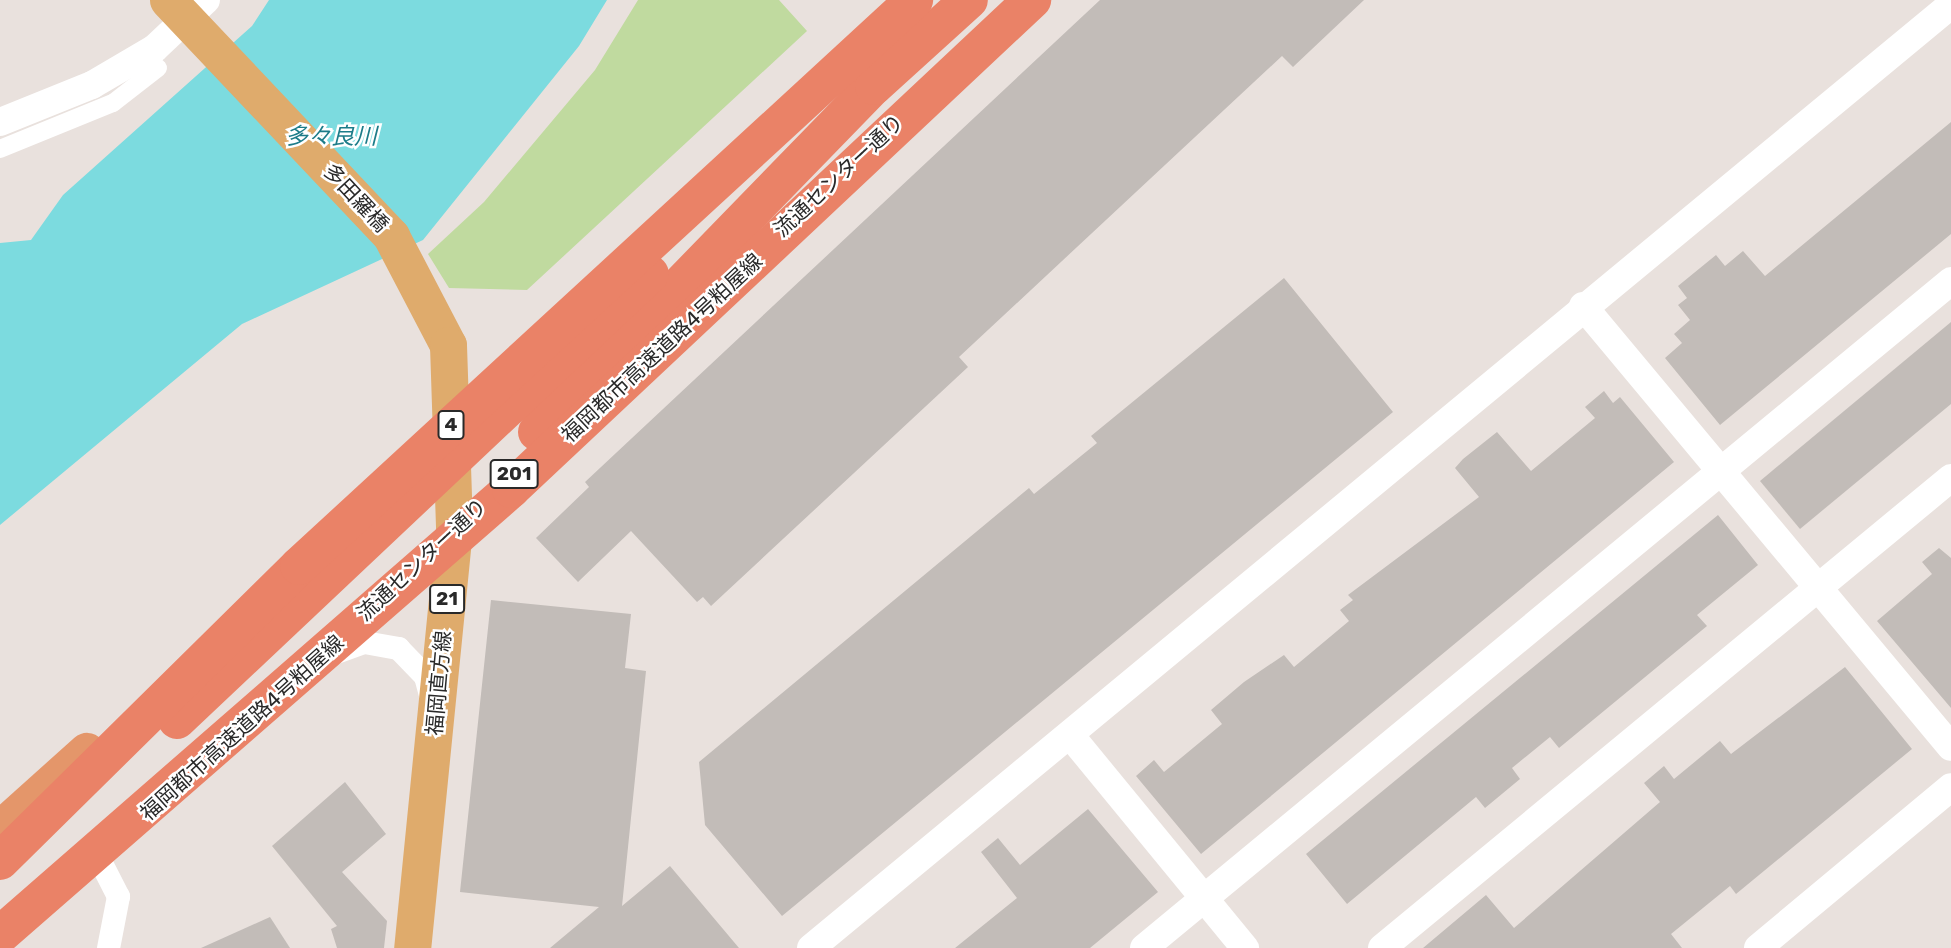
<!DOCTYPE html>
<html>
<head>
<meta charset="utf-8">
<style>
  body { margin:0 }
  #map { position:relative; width:1951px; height:948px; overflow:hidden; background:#e9e1dd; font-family:Rubik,"Noto Sans JP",sans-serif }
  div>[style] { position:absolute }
  .green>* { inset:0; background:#c0da9f }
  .water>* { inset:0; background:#7cdbdf }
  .building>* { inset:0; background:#c2bcb8 }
  .pedestrian>* { height:18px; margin:-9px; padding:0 9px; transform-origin:9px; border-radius:9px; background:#fff }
  .minor>* { height:23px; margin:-11.5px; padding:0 11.5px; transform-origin:11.5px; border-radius:11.5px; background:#fff }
  .tertiary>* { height:28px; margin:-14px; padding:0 14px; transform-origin:14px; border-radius:14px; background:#fff }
  .primary>* { height:37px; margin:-18.5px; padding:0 18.5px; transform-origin:18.5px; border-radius:18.5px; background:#dfab6c }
  .trunk>* { height:38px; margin:-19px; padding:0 19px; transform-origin:19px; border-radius:19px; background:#e4966a }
  .motorway>* { height:38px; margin:-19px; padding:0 19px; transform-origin:19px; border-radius:19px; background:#ea8267 }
  span { translate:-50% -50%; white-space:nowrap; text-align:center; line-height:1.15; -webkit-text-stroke:5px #fff; paint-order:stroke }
  .shield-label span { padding:2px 5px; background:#fff; border:2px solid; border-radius:5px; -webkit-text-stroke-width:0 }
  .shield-label { font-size:19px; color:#292929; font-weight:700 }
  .street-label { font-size:21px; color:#292929 }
  .water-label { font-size:23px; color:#1d7c89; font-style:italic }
</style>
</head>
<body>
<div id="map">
  <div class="green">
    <div style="clip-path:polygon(638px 0,779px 0,807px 31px,527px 290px,449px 288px,428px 254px,484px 202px,595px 70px)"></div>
  </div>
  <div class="water">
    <div style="clip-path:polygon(269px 0,607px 0,579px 46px,423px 240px,242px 324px,0 525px,0 243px,31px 240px,63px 195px,252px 26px)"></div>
  </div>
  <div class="building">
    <div style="clip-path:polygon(1100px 0,1364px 0,1293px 67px,1282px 56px,959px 357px,968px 367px,711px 606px,703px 597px,697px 602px,631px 531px,578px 582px,536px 538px,589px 487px,585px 482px)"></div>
    <div style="clip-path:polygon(1951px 122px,1951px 234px,1720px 425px,1665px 358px,1682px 343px,1674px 334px,1690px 320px,1678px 305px,1687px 298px,1678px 286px,1716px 255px,1725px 266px,1743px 251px,1765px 276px)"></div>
    <div style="clip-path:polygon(1284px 278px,1393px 412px,782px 916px,705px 825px,699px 762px,1029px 488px,1034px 494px,1097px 443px,1091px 436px)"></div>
    <div style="clip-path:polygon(1951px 322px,1951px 404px,1800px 529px,1760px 481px)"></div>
    <div style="clip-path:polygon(1604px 391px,1613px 403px,1620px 397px,1674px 462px,1201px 854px,1136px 776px,1154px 760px,1164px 772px,1222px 724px,1211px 710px,1244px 682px,1284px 655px,1294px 667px,1349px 621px,1340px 610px,1353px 600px,1348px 595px,1479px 497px,1455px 468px,1463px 459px,1497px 432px,1531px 471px,1595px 418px,1585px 407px)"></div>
    <div style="clip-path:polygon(1718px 515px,1758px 565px,1697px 615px,1707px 626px,1559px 748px,1550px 737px,1512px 768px,1520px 779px,1485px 808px,1476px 797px,1347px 904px,1306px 854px)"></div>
    <div style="clip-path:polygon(1939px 548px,1951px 558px,1951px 708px,1877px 621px,1932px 574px,1922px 562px)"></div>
    <div style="clip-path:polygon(491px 600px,631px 614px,625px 668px,646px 671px,622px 906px,670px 866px,739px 948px,550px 948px,599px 907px,460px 892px)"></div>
    <div style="clip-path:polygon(1845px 667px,1912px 749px,1736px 894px,1730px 886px,1671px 934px,1682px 948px,1423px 948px,1486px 895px,1514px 928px,1660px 802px,1644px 783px,1664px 766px,1674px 779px,1720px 741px,1731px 754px)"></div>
    <div style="clip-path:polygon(345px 782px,386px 834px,342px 872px,387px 921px,384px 948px,337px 948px,331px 929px,337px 926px,272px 846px)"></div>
    <div style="clip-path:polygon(1088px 809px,1158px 892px,1090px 948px,955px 948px,1017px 898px,981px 852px,998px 838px,1020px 865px)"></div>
    <div style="clip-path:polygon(270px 917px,290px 948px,201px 948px)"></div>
  </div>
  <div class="pedestrian">
    <div style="left:0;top:149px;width:122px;rotate:-22.2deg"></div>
    <div style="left:113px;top:103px;width:57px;rotate:-37.9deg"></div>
  </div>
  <div class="minor">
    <div style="left:336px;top:652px;width:30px;rotate:-20deg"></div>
    <div style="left:364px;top:642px;width:35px;rotate:10deg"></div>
    <div style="left:398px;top:648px;width:39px;rotate:46deg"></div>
    <div style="left:425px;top:676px;width:23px;rotate:75deg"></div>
    <div style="left:98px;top:857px;width:44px;rotate:62.9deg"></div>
    <div style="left:118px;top:896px;width:53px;rotate:100.9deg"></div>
  </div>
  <div class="tertiary">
    <div style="left:0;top:122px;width:99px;rotate:-21.9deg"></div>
    <div style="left:92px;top:85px;width:73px;rotate:-30.4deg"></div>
    <div style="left:155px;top:48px;width:70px;rotate:-43.3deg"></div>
    <div style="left:1583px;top:306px;width:574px;rotate:50.16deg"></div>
    <div style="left:1070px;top:735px;width:276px;rotate:50.6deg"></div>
    <div style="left:811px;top:948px;width:1479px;rotate:-39.6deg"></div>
    <div style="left:1144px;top:948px;width:1047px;rotate:-39.57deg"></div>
    <div style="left:1382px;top:948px;width:738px;rotate:-39.56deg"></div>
    <div style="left:1758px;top:948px;width:251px;rotate:-39.8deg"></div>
  </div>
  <div class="primary">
    <div style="left:168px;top:0;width:325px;rotate:46.6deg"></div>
    <div style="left:391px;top:236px;width:123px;rotate:62.4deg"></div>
    <div style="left:448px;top:345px;width:184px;rotate:88.1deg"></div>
    <div style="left:454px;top:529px;width:421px;rotate:95.7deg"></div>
  </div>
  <div class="trunk">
    <div style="left:0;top:830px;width:117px;rotate:-41.9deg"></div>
  </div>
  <div class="motorway">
    <div style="left:537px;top:432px;width:483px;rotate:-45.8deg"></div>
    <div style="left:874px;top:86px;width:128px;rotate:-42.2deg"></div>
    <div style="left:177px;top:720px;width:650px;rotate:-43.32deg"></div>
    <div style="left:0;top:861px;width:420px;rotate:-44.6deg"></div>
    <div style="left:299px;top:566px;width:836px;rotate:-42.62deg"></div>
    <div style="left:0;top:935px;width:678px;rotate:-41.11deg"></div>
    <div style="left:511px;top:489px;width:715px;rotate:-43.19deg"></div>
  </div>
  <div class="shield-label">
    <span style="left:451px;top:425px">4</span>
    <span style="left:514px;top:474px">201</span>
    <span style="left:447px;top:599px">21</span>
  </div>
  <div class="street-label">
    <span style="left:839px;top:176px;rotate:-43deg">流通センター通り</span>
    <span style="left:356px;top:198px;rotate:47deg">多田羅橋</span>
    <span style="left:662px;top:348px;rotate:-43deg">福岡都市高速道路4号粕屋線</span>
    <span style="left:422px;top:560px;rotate:-43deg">流通センター通り</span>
    <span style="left:439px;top:683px;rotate:-85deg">福岡直方線</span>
    <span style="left:242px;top:728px;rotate:-42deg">福岡都市高速道路4号粕屋線</span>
  </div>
  <div class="water-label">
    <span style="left:331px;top:136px">多々良川</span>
  </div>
</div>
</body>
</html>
